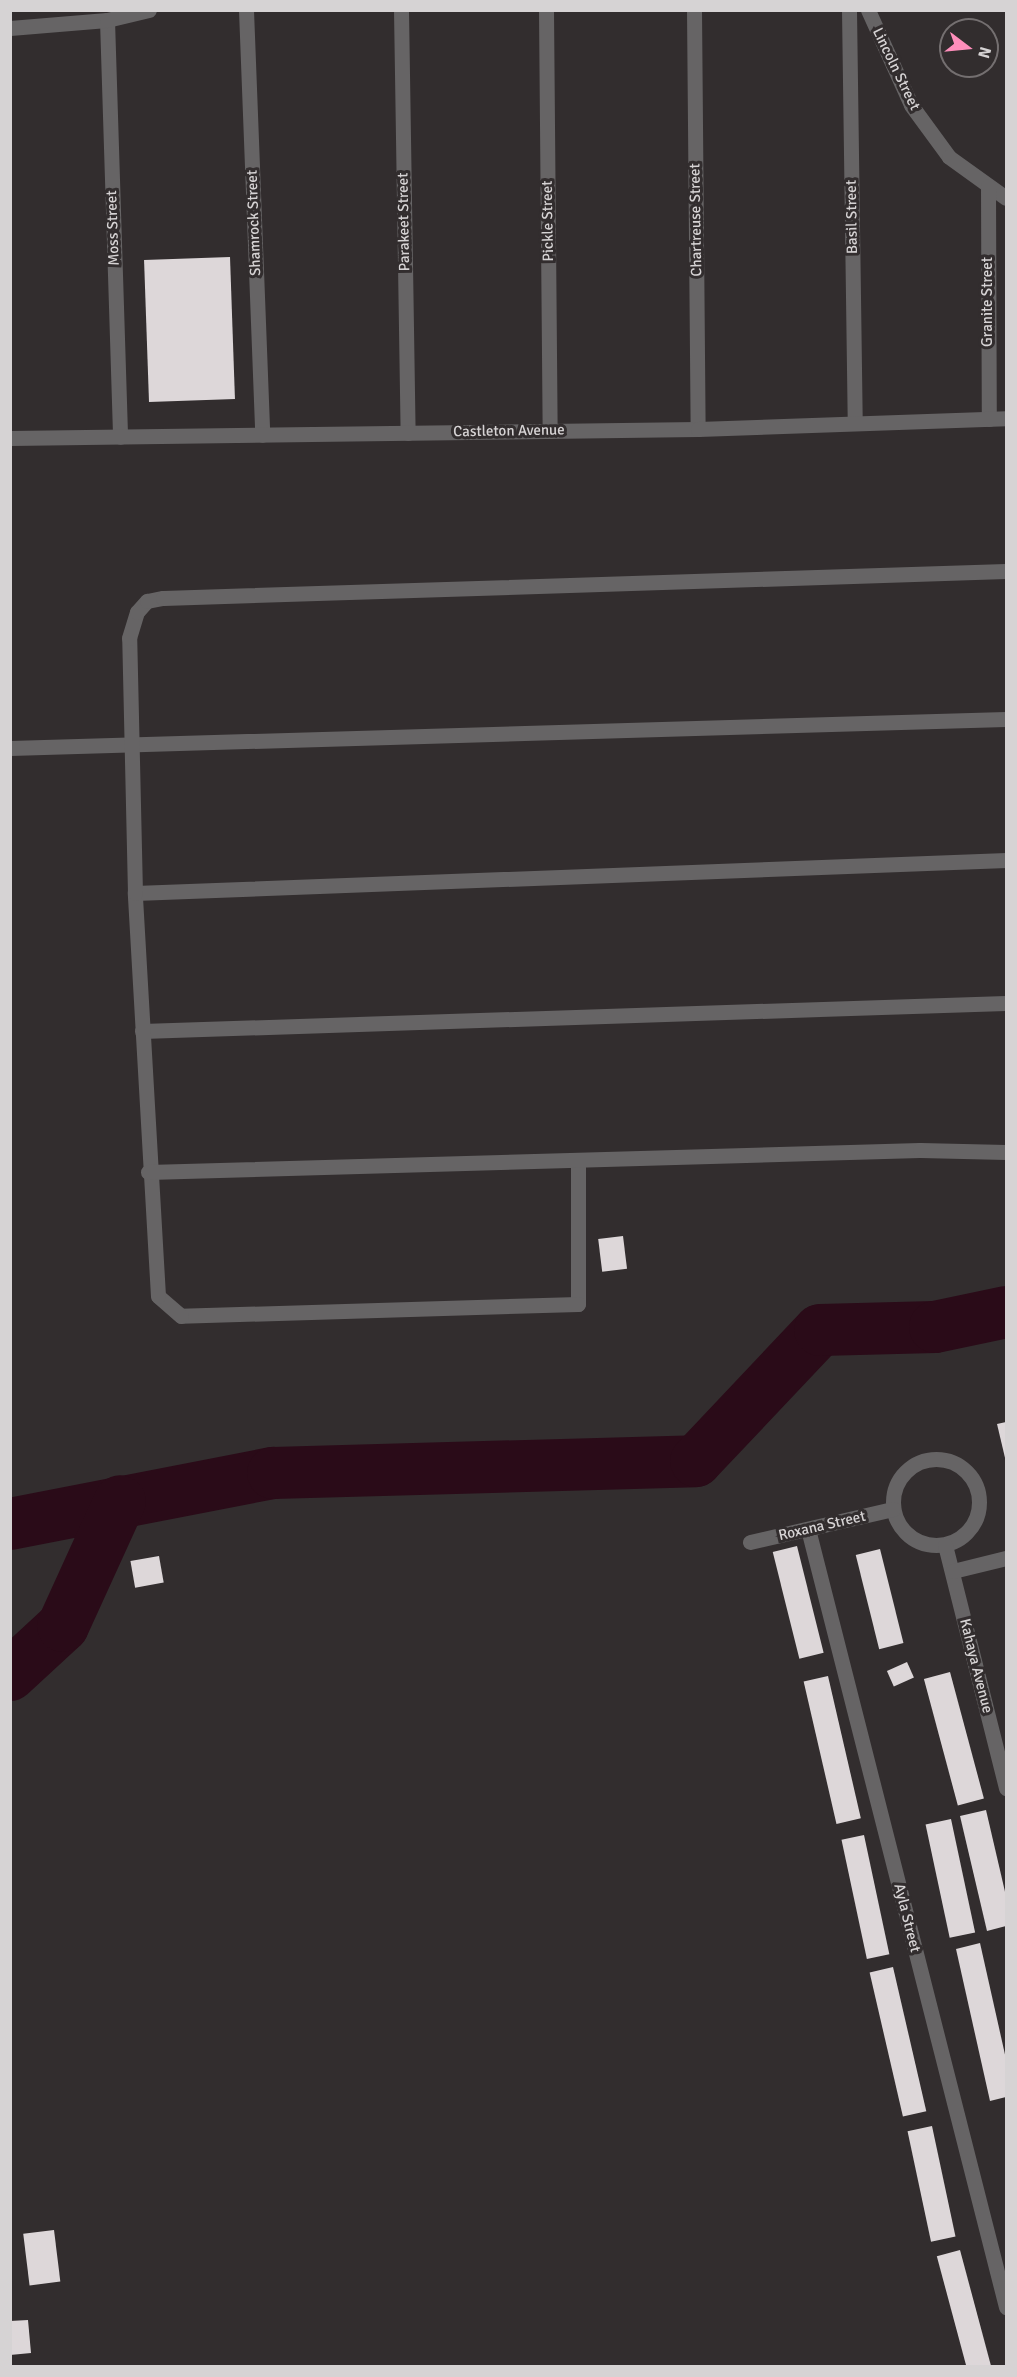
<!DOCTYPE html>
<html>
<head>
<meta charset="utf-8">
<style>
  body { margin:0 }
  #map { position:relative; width:1017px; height:2377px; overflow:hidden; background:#322d2e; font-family:Signika,sans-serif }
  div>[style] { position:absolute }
  .river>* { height:52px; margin:-26px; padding:0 26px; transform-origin:26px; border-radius:26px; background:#2a0b18 }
  .building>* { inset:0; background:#ddd7d9; transform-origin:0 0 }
  .minor>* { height:15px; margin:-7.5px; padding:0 7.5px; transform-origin:7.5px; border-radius:7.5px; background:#666465 }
  .minor>.ring { margin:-7.5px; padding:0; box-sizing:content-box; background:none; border:15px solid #666465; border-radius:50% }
  .tertiary>* { height:15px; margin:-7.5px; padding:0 7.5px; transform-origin:7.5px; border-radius:7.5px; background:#666465 }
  span { translate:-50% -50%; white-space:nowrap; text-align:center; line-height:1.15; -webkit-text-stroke:6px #322d2e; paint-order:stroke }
  .street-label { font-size:15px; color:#d6d3d4 }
  .frame { position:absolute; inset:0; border:12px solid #d6d3d4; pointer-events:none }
  .north { position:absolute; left:939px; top:18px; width:60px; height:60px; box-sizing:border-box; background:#322d2e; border:2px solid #746f70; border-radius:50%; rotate:106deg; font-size:16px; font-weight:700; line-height:24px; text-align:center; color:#d6d3d4 }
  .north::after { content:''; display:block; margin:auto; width:21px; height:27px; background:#ff8ebb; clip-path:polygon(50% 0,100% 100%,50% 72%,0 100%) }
</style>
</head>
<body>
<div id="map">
  <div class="river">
    <div style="left:10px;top:1524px;width:268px;rotate:-11deg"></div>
    <div style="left:273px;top:1473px;width:423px;rotate:-1.6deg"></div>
    <div style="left:696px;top:1461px;width:180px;rotate:-46.6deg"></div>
    <div style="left:820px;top:1330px;width:115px;rotate:-1.5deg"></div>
    <div style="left:935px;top:1327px;width:73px;rotate:-11.9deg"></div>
    <div style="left:10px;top:1675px;width:72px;rotate:-42.8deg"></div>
    <div style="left:63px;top:1626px;width:137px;rotate:-65.5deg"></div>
  </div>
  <div class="building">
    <div style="left:230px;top:257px;width:142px;height:86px;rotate:88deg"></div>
    <div style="left:623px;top:1236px;width:33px;height:25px;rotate:83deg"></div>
    <div style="clip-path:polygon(1006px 1422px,1006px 1462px,997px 1424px)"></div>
    <div style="left:797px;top:1546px;width:110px;height:25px;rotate:76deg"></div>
    <div style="left:880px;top:1549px;width:97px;height:25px;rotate:76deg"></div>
    <div style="left:159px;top:1556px;width:27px;height:29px;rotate:80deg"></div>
    <div style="left:907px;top:1662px;width:17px;height:22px;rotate:66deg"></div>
    <div style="left:950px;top:1672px;width:131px;height:27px;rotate:75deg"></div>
    <div style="left:828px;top:1676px;width:146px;height:25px;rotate:77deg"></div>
    <div style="clip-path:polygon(986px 1810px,1006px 1896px,1006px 1926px,987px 1931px,960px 1816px)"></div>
    <div style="left:951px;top:1819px;width:116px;height:26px;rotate:78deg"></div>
    <div style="left:864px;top:1835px;width:122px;height:23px;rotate:78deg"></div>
    <div style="clip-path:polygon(980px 1943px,1006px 2059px,1006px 2097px,990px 2101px,956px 1949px)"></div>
    <div style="left:893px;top:1967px;width:148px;height:24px;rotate:77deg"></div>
    <div style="left:932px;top:2126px;width:113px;height:25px;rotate:78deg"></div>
    <div style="left:54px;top:2230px;width:52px;height:31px;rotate:83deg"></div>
    <div style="left:960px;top:2250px;width:120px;height:24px;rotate:75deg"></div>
    <div style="clip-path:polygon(28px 2320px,31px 2353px,10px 2355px,10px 2321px)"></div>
  </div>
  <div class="minor">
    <div style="left:246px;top:10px;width:425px;rotate:87.8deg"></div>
    <div style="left:401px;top:10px;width:423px;rotate:89.1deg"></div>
    <div style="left:546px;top:10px;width:421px;rotate:89.5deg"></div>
    <div style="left:694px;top:10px;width:419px;rotate:89.5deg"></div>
    <div style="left:849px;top:10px;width:413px;rotate:89.2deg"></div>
    <div style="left:868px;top:10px;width:104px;rotate:65.6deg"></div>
    <div style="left:911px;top:105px;width:64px;rotate:53.8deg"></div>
    <div style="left:949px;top:157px;width:70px;rotate:35.7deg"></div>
    <div style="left:107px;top:20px;width:417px;rotate:88.2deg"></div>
    <div style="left:10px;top:28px;width:97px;rotate:-4.7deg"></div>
    <div style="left:107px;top:20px;width:43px;rotate:-13.4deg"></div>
    <div style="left:988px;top:186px;width:233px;rotate:89.8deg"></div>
    <div style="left:10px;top:748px;width:996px;rotate:-1.67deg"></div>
    <div style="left:135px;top:893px;width:872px;rotate:-2.17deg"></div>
    <div style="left:142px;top:1031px;width:864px;rotate:-1.86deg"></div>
    <div style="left:578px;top:1160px;width:144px;rotate:90deg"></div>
    <div style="left:578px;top:1304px;width:397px;rotate:178.3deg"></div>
    <div style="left:181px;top:1316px;width:30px;rotate:-139deg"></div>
    <div style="left:158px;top:1296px;width:404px;rotate:-93.3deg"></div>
    <div style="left:135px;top:893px;width:255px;rotate:-91.3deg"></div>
    <div style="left:129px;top:638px;width:27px;rotate:-73deg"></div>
    <div style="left:137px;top:612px;width:15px;rotate:-48deg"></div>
    <div style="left:147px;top:601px;width:16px;rotate:-11deg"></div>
    <div style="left:163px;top:598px;width:843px;rotate:-1.83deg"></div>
    <div style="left:148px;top:1172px;width:772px;rotate:-1.63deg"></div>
    <div style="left:920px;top:1150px;width:86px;rotate:1.3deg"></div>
    <div class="ring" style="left:893px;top:1459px;width:71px;height:71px"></div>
    <div style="left:808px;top:1529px;width:803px;rotate:75.72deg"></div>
    <div style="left:750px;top:1542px;width:147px;rotate:-13deg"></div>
    <div style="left:945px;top:1545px;width:251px;rotate:75.9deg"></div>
    <div style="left:953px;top:1571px;width:55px;rotate:-13.8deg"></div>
  </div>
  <div class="tertiary">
    <div style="left:10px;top:438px;width:688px;rotate:-0.75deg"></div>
    <div style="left:698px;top:429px;width:308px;rotate:-2deg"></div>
  </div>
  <div class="street-label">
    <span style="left:896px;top:69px;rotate:64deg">Lincoln Street</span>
    <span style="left:852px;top:217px;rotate:-91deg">Basil Street</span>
    <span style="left:696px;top:220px;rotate:-91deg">Chartreuse Street</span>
    <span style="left:548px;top:221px;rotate:-91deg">Pickle Street</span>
    <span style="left:404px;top:222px;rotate:-91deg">Parakeet Street</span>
    <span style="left:254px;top:223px;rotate:-92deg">Shamrock Street</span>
    <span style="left:113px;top:228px;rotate:-92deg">Moss Street</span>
    <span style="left:988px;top:302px;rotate:-90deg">Granite Street</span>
    <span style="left:509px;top:431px;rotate:-1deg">Castleton Avenue</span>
    <span style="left:822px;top:1526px;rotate:-13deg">Roxana Street</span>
    <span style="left:976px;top:1666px;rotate:76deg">Kahaya Avenue</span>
    <span style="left:907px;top:1918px;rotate:76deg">Ayla Street</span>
  </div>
  <div class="frame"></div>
  <div class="north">N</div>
</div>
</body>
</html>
